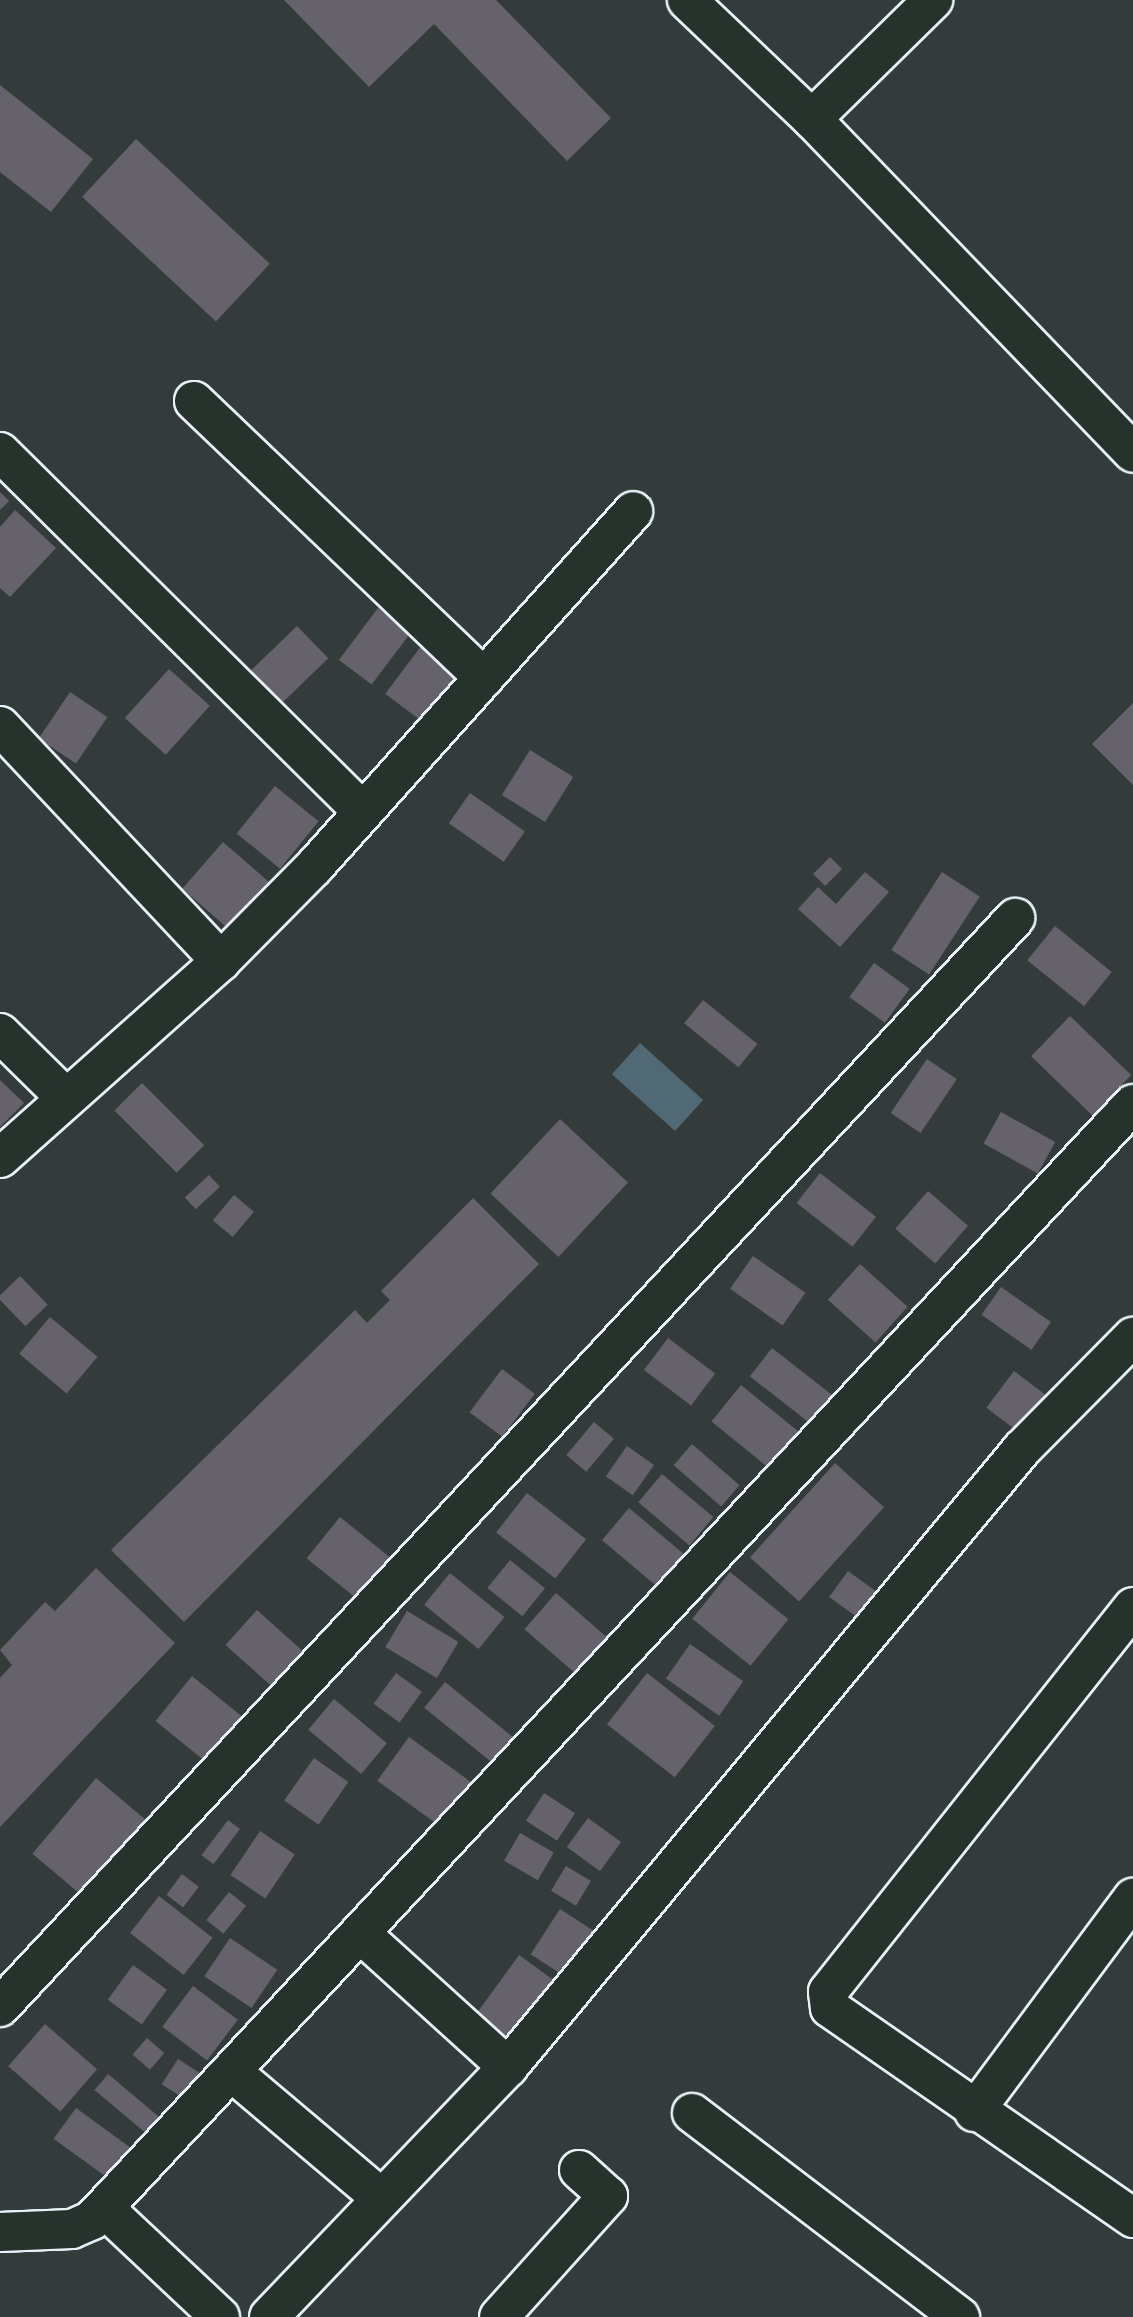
<!DOCTYPE html>
<html>
<head>
<meta charset="utf-8">
<style>
  body { margin:0 }
  #map { position:relative; width:1133px; height:2317px; overflow:hidden; background:#333c3a; font-family:Sriracha,sans-serif }
  div>[style] { position:absolute }
  .water>* { inset:0; background:#506975; transform-origin:0 0 }
  .building>* { inset:0; background:#66626c; transform-origin:0 0 }
  .roads { filter:drop-shadow(2px 0 #e8f1f8) drop-shadow(-2px 0 #e8f1f8) drop-shadow(0 2px #e8f1f8) drop-shadow(0 -2px #e8f1f8) }
  .minor>* { height:38px; margin:-19px; padding:0 19px; transform-origin:19px; border-radius:19px; background:#26332d }
  span { translate:-50% -50%; white-space:nowrap; text-align:center; line-height:1.15; -webkit-text-stroke:5px #26332d; paint-order:stroke }
</style>
</head>
<body>
<div id="map">
  <div class="water">
    <div style="left:640px;top:1043px;width:85px;height:42px;rotate:42deg"></div>
  </div>
  <div class="building">
    <div style="clip-path:polygon(284px 0,496px 0,611px 118px,567px 161px,434px 24px,369px 87px)"></div>
    <div style="clip-path:polygon(0 85px,93px 159px,51px 212px,0 172px)"></div>
    <div style="left:136px;top:139px;width:183px;height:79px;rotate:43deg"></div>
    <div style="clip-path:polygon(0 492px,9px 501px,0 510px)"></div>
    <div style="clip-path:polygon(15px 510px,56px 548px,10px 597px,0 588px,0 527px)"></div>
    <div style="left:378px;top:608px;width:41px;height:65px;rotate:37deg"></div>
    <div style="left:297px;top:626px;width:45px;height:66px;rotate:46deg"></div>
    <div style="left:422px;top:645px;width:51px;height:61px;rotate:37deg"></div>
    <div style="left:169px;top:669px;width:55px;height:66px;rotate:42deg"></div>
    <div style="left:70px;top:692px;width:45px;height:56px;rotate:34deg"></div>
    <div style="clip-path:polygon(1133px 703px,1133px 785px,1092px 744px)"></div>
    <div style="left:530px;top:750px;width:51px;height:53px;rotate:32deg"></div>
    <div style="left:275px;top:786px;width:56px;height:61px;rotate:39deg"></div>
    <div style="left:470px;top:793px;width:67px;height:37px;rotate:35deg"></div>
    <div style="left:223px;top:842px;width:61px;height:62px;rotate:41deg"></div>
    <div style="left:830px;top:857px;width:17px;height:24px;rotate:45deg"></div>
    <div style="clip-path:polygon(865px 872px,889px 892px,840px 947px,798px 909px,818px 887px,836px 904px)"></div>
    <div style="left:942px;top:872px;width:45px;height:93px;rotate:33deg"></div>
    <div style="left:1055px;top:926px;width:73px;height:44px;rotate:39deg"></div>
    <div style="left:874px;top:963px;width:44px;height:42px;rotate:36deg"></div>
    <div style="left:703px;top:1000px;width:70px;height:30px;rotate:39deg"></div>
    <div style="left:1070px;top:1016px;width:85px;height:56px;rotate:44deg"></div>
    <div style="left:927px;top:1059px;width:36px;height:65px;rotate:34deg"></div>
    <div style="clip-path:polygon(0 1080px,24px 1103px,0 1127px)"></div>
    <div style="left:142px;top:1083px;width:88px;height:39px;rotate:45deg"></div>
    <div style="left:1001px;top:1112px;width:62px;height:36px;rotate:29deg"></div>
    <div style="left:560px;top:1119px;width:93px;height:102px;rotate:43deg"></div>
    <div style="left:820px;top:1173px;width:71px;height:38px;rotate:38deg"></div>
    <div style="left:209px;top:1175px;width:16px;height:33px;rotate:47deg"></div>
    <div style="left:928px;top:1191px;width:53px;height:50px;rotate:41deg"></div>
    <div style="left:234px;top:1195px;width:26px;height:33px;rotate:40deg"></div>
    <div style="clip-path:polygon(473px 1198px,539px 1264px,184px 1622px,111px 1550px,355px 1310px,367px 1323px,390px 1300px,381px 1291px)"></div>
    <div style="left:753px;top:1256px;width:64px;height:40px;rotate:35deg"></div>
    <div style="left:860px;top:1264px;width:64px;height:48px;rotate:42deg"></div>
    <div style="left:20px;top:1276px;width:40px;height:31px;rotate:46deg"></div>
    <div style="left:1001px;top:1287px;width:61px;height:34px;rotate:35deg"></div>
    <div style="left:50px;top:1317px;width:62px;height:48px;rotate:40deg"></div>
    <div style="left:668px;top:1338px;width:59px;height:40px;rotate:37deg"></div>
    <div style="left:772px;top:1348px;width:82px;height:36px;rotate:38deg"></div>
    <div style="left:502px;top:1369px;width:41px;height:54px;rotate:37deg"></div>
    <div style="left:1014px;top:1371px;width:48px;height:46px;rotate:37deg"></div>
    <div style="left:741px;top:1385px;width:82px;height:47px;rotate:39deg"></div>
    <div style="left:594px;top:1422px;width:26px;height:43px;rotate:40deg"></div>
    <div style="left:692px;top:1444px;width:63px;height:28px;rotate:41deg"></div>
    <div style="left:627px;top:1446px;width:33px;height:37px;rotate:35deg"></div>
    <div style="left:835px;top:1463px;width:66px;height:127px;rotate:42deg"></div>
    <div style="left:662px;top:1474px;width:67px;height:37px;rotate:40deg"></div>
    <div style="left:527px;top:1493px;width:75px;height:50px;rotate:38deg"></div>
    <div style="left:629px;top:1508px;width:72px;height:42px;rotate:40deg"></div>
    <div style="left:340px;top:1517px;width:72px;height:53px;rotate:39deg"></div>
    <div style="left:510px;top:1560px;width:45px;height:36px;rotate:39deg"></div>
    <div style="clip-path:polygon(96px 1568px,175px 1643px,0 1827px,0 1678px,12px 1665px,0 1650px,45px 1602px,55px 1611px)"></div>
    <div style="left:848px;top:1571px;width:41px;height:32px;rotate:36deg"></div>
    <div style="left:730px;top:1572px;width:75px;height:60px;rotate:39deg"></div>
    <div style="left:450px;top:1573px;width:70px;height:41px;rotate:39deg"></div>
    <div style="left:556px;top:1593px;width:72px;height:48px;rotate:41deg"></div>
    <div style="left:257px;top:1610px;width:73px;height:47px;rotate:42deg"></div>
    <div style="left:407px;top:1611px;width:60px;height:42px;rotate:31deg"></div>
    <div style="left:690px;top:1644px;width:65px;height:42px;rotate:35deg"></div>
    <div style="left:396px;top:1673px;width:32px;height:38px;rotate:36deg"></div>
    <div style="left:647px;top:1673px;width:86px;height:65px;rotate:38deg"></div>
    <div style="left:192px;top:1676px;width:75px;height:58px;rotate:39deg"></div>
    <div style="left:445px;top:1682px;width:94px;height:33px;rotate:39deg"></div>
    <div style="left:334px;top:1699px;width:69px;height:40px;rotate:40deg"></div>
    <div style="left:409px;top:1737px;width:83px;height:54px;rotate:36deg"></div>
    <div style="left:314px;top:1758px;width:42px;height:52px;rotate:35deg"></div>
    <div style="left:96px;top:1778px;width:78px;height:99px;rotate:40deg"></div>
    <div style="left:544px;top:1793px;width:37px;height:33px;rotate:33deg"></div>
    <div style="left:588px;top:1818px;width:41px;height:36px;rotate:36deg"></div>
    <div style="left:228px;top:1820px;width:15px;height:44px;rotate:37deg"></div>
    <div style="left:260px;top:1831px;width:42px;height:53px;rotate:34deg"></div>
    <div style="left:520px;top:1833px;width:39px;height:32px;rotate:30deg"></div>
    <div style="left:566px;top:1866px;width:29px;height:29px;rotate:31deg"></div>
    <div style="left:182px;top:1874px;width:21px;height:26px;rotate:37deg"></div>
    <div style="left:229px;top:1892px;width:22px;height:36px;rotate:39deg"></div>
    <div style="left:159px;top:1896px;width:68px;height:47px;rotate:38deg"></div>
    <div style="left:560px;top:1909px;width:51px;height:54px;rotate:33deg"></div>
    <div style="left:230px;top:1938px;width:57px;height:46px;rotate:34deg"></div>
    <div style="left:519px;top:1955px;width:56px;height:73px;rotate:36deg"></div>
    <div style="left:133px;top:1965px;width:42px;height:43px;rotate:36deg"></div>
    <div style="left:193px;top:1986px;width:56px;height:51px;rotate:37deg"></div>
    <div style="left:45px;top:2024px;width:69px;height:56px;rotate:41deg"></div>
    <div style="left:147px;top:2038px;width:23px;height:22px;rotate:41deg"></div>
    <div style="left:178px;top:2059px;width:30px;height:30px;rotate:33deg"></div>
    <div style="left:108px;top:2074px;width:70px;height:21px;rotate:40deg"></div>
    <div style="left:76px;top:2108px;width:74px;height:38px;rotate:36deg"></div>
  </div>
  <div class="roads">
    <div class="minor">
      <div style="left:687px;top:0;width:173px;rotate:43.6deg"></div>
      <div style="left:812px;top:119px;width:463px;rotate:46.1deg"></div>
      <div style="left:812px;top:119px;width:170px;rotate:-44.5deg"></div>
      <div style="left:194px;top:401px;width:401px;rotate:43.7deg"></div>
      <div style="left:0;top:452px;width:511px;rotate:44.76deg"></div>
      <div style="left:0;top:726px;width:323px;rotate:46.8deg"></div>
      <div style="left:0;top:1033px;width:93px;rotate:44.6deg"></div>
      <div style="left:0;top:1158px;width:296px;rotate:-41.7deg"></div>
      <div style="left:221px;top:961px;width:132px;rotate:-45.3deg"></div>
      <div style="left:314px;top:867px;width:478px;rotate:-48.1deg"></div>
      <div style="left:1133px;top:1607px;width:491px;rotate:128.4deg"></div>
      <div style="left:828px;top:1992px;width:16px;rotate:83deg"></div>
      <div style="left:830px;top:2008px;width:369px;rotate:34.7deg"></div>
      <div style="left:360px;top:1933px;width:200px;rotate:42.2deg"></div>
      <div style="left:0;top:2007px;width:1489px;rotate:-47.01deg"></div>
      <div style="left:232px;top:2072px;width:195px;rotate:40.2deg"></div>
      <div style="left:974px;top:2112px;width:267px;rotate:-53.4deg"></div>
      <div style="left:692px;top:2113px;width:337px;rotate:37.3deg"></div>
      <div style="left:104px;top:2208px;width:159px;rotate:43.2deg"></div>
      <div style="left:0;top:2232px;width:72px;rotate:-2.4deg"></div>
      <div style="left:72px;top:2229px;width:22px;rotate:-24deg"></div>
      <div style="left:92px;top:2220px;width:1526px;rotate:-46.99deg"></div>
      <div style="left:269px;top:2317px;width:346px;rotate:-46.3deg"></div>
      <div style="left:508px;top:2067px;width:804px;rotate:-50.25deg"></div>
      <div style="left:1022px;top:1449px;width:158px;rotate:-45.3deg"></div>
      <div style="left:499px;top:2317px;width:163px;rotate:-48deg"></div>
      <div style="left:608px;top:2196px;width:39px;rotate:-138deg"></div>
    </div>
  </div>
</div>
</body>
</html>
